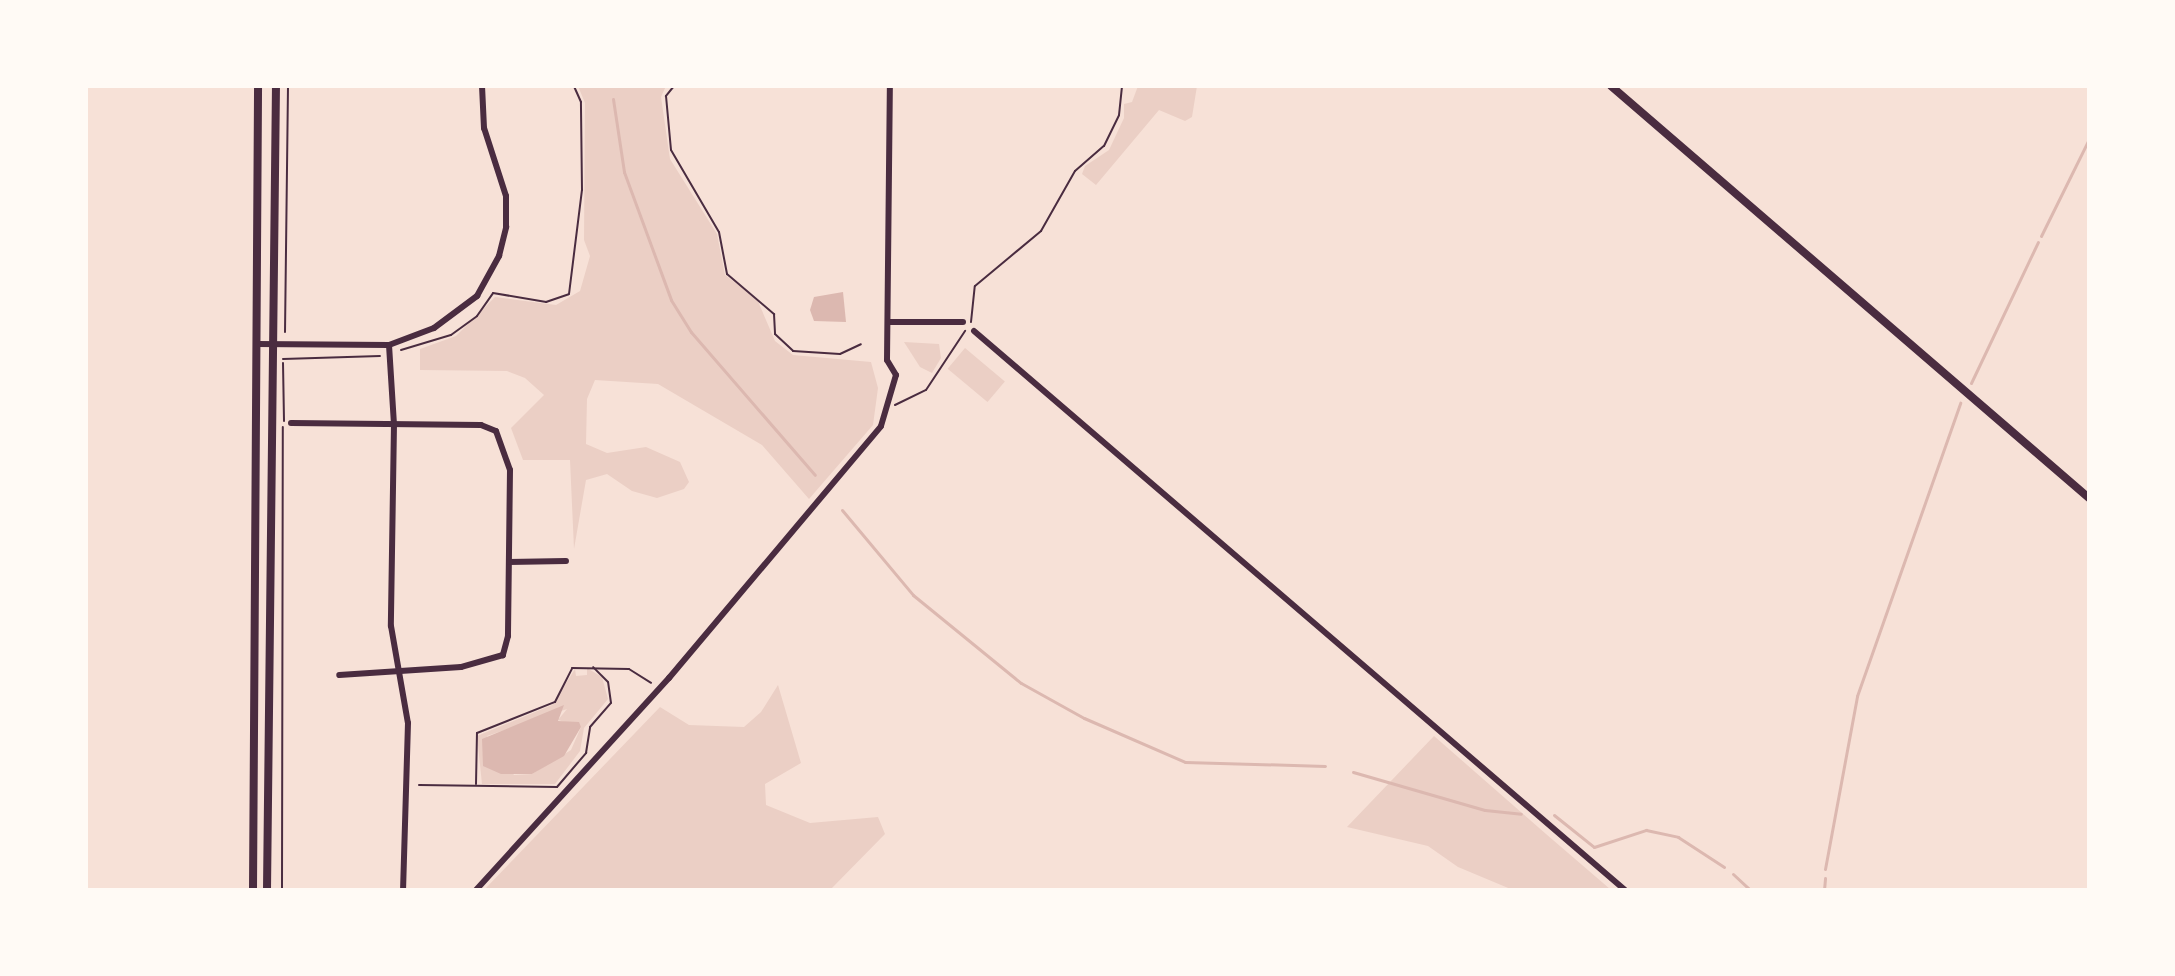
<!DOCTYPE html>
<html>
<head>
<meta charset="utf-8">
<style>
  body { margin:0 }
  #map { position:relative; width:2175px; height:976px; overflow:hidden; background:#f7e1d7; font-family:"Source Serif 4",serif }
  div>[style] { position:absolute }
  .green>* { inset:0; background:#ebcfc5; transform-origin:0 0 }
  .water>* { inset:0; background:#dcb8b0 }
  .stream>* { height:3px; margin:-1.5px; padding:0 1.5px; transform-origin:1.5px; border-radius:1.5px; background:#dcb8b0 }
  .path>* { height:2px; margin:-1px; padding:0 1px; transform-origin:1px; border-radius:1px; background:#4a2c40 }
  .minor>* { height:6px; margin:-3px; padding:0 3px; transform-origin:3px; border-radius:3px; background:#4a2c40 }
  .secondary>* { height:8px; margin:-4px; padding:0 4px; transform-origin:4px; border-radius:4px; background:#4a2c40 }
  span { translate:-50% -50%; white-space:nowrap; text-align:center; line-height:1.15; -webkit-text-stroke:8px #fffaf5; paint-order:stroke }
  .frame { position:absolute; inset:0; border:88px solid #fffaf5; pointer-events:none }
</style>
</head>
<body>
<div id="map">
  <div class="green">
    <div style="clip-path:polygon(578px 86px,666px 86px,661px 97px,670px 159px,717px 234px,725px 275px,757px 299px,775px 341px,793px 355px,871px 362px,878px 388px,873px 425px,809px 499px,762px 445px,658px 384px,595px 380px,587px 399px,586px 444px,607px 453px,646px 447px,680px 462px,689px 482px,684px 489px,657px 498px,632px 491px,607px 474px,586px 480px,574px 549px,570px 460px,523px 460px,511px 428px,544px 395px,525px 378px,507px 371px,420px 370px,420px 349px,456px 336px,495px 297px,556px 305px,580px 291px,590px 256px,584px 240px,585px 103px)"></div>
    <div style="clip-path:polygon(1138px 86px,1197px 86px,1192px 117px,1185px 121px,1159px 110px,1096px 185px,1082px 174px,1085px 166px,1109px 150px,1124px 118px,1124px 104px,1132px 102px)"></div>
    <div style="clip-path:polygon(904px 342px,939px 344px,941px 358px,932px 373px,920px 367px)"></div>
    <div style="left:965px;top:348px;width:52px;height:27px;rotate:40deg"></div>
    <div style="clip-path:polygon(evenodd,587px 668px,602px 677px,608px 699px,584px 728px,580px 751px,555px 784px,482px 784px,477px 736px,552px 705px,575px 669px,576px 676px,587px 675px,587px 668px,567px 709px,558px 720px,581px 727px,571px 750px,532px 774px,514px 775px,487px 736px,567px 709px)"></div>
    <div style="clip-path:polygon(778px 685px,801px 763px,765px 784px,766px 805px,810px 823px,878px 817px,885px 834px,830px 890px,484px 890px,660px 707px,689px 725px,744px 727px,761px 712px)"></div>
    <div style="clip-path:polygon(1434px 736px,1546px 834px,1610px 889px,1513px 890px,1458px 867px,1428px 846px,1347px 827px)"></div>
  </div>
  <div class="water">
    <div style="clip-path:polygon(843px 292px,846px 322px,814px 321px,810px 310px,814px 297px)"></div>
    <div style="clip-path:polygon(564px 705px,558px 721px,579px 722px,581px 727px,564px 756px,532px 774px,501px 774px,483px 766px,482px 739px)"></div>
  </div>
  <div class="stream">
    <div style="left:613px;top:99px;width:74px;rotate:81.4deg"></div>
    <div style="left:624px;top:172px;width:136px;rotate:69.8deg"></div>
    <div style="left:671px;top:300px;width:38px;rotate:58deg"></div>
    <div style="left:691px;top:332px;width:189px;rotate:49.1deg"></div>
    <div style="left:2041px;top:236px;width:108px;rotate:-63.7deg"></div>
    <div style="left:1971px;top:383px;width:156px;rotate:-64.6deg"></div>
    <div style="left:842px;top:510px;width:111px;rotate:50.1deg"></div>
    <div style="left:913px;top:595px;width:139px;rotate:39.2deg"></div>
    <div style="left:1021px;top:683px;width:72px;rotate:29.1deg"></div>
    <div style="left:1084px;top:718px;width:110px;rotate:23.5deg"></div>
    <div style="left:1185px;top:762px;width:140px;rotate:1.6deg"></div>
    <div style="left:1353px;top:772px;width:137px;rotate:16.1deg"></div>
    <div style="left:1485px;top:810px;width:36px;rotate:6deg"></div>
    <div style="left:1554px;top:815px;width:51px;rotate:38.7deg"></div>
    <div style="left:1594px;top:847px;width:55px;rotate:-18.1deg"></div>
    <div style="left:1646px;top:830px;width:33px;rotate:12deg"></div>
    <div style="left:1678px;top:837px;width:55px;rotate:33.1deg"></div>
    <div style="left:1825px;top:869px;width:176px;rotate:-79.5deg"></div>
    <div style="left:1857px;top:696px;width:311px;rotate:-70.6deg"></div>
    <div style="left:1733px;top:874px;width:23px;rotate:43deg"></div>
    <div style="left:1824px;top:890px;width:12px;rotate:-85deg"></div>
  </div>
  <div class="path">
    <div style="left:674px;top:86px;width:13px;rotate:129deg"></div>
    <div style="left:666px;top:96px;width:54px;rotate:84.7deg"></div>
    <div style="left:671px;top:150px;width:95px;rotate:59.7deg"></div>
    <div style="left:719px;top:232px;width:43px;rotate:79.2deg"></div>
    <div style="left:727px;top:274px;width:62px;rotate:40.4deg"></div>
    <div style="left:774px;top:314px;width:20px;rotate:87deg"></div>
    <div style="left:775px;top:334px;width:25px;rotate:43deg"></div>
    <div style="left:793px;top:351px;width:47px;rotate:3.7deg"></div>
    <div style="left:840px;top:354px;width:23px;rotate:-25deg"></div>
    <div style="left:971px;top:322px;width:36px;rotate:-84deg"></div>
    <div style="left:975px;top:286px;width:86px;rotate:-39.8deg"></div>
    <div style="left:1041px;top:231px;width:69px;rotate:-60.5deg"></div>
    <div style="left:1075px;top:171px;width:38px;rotate:-41deg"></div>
    <div style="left:1104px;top:146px;width:34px;rotate:-64deg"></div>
    <div style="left:1119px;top:115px;width:29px;rotate:-84deg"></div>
    <div style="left:285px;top:332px;width:246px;rotate:-89.3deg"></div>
    <div style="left:401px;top:350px;width:52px;rotate:-16.7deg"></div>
    <div style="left:451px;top:335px;width:32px;rotate:-36deg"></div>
    <div style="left:477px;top:316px;width:28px;rotate:-55deg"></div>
    <div style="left:493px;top:293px;width:54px;rotate:9.6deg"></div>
    <div style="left:546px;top:302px;width:24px;rotate:-19deg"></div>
    <div style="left:569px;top:294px;width:105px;rotate:-82.9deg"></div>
    <div style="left:582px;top:190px;width:88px;rotate:-90.7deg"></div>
    <div style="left:581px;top:102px;width:17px;rotate:-114deg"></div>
    <div style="left:283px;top:359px;width:97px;rotate:-1.8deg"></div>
    <div style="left:283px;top:363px;width:58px;rotate:89deg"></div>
    <div style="left:895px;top:405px;width:34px;rotate:-26deg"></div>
    <div style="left:926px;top:390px;width:71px;rotate:-56.5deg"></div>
    <div style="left:476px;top:784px;width:51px;rotate:-88.9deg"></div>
    <div style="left:477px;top:733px;width:84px;rotate:-21.7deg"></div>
    <div style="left:555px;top:702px;width:38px;rotate:-63deg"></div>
    <div style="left:572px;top:668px;width:57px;rotate:1deg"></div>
    <div style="left:629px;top:669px;width:26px;rotate:32deg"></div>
    <div style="left:419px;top:785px;width:138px;rotate:0.8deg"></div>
    <div style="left:557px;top:787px;width:45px;rotate:-49.5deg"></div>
    <div style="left:586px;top:753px;width:26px;rotate:-81deg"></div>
    <div style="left:590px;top:727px;width:32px;rotate:-49deg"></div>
    <div style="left:611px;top:703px;width:21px;rotate:-98deg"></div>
    <div style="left:608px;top:682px;width:21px;rotate:-135deg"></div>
    <div style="left:282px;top:890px;width:463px;rotate:-89.9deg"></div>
  </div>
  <div class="minor">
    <div style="left:888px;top:322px;width:75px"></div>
    <div style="left:974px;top:331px;width:858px;rotate:40.65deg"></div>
    <div style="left:257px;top:344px;width:132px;rotate:0.4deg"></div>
    <div style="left:389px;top:345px;width:48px;rotate:-20.7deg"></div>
    <div style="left:434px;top:328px;width:54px;rotate:-36.7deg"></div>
    <div style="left:477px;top:296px;width:46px;rotate:-61.2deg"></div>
    <div style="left:499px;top:256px;width:30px;rotate:-76deg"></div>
    <div style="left:506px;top:227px;width:31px;rotate:-90deg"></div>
    <div style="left:506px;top:196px;width:71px;rotate:-107.9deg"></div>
    <div style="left:484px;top:128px;width:42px;rotate:-92.7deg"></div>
    <div style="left:389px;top:345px;width:79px;rotate:86.4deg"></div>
    <div style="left:394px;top:424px;width:202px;rotate:90.9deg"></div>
    <div style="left:391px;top:626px;width:98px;rotate:80.1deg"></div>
    <div style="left:408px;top:723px;width:167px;rotate:91.7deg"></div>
    <div style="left:291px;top:423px;width:190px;rotate:0.6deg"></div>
    <div style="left:481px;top:425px;width:16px;rotate:22deg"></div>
    <div style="left:496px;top:431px;width:41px;rotate:70.3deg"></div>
    <div style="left:510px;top:470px;width:166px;rotate:90.7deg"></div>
    <div style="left:508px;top:636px;width:20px;rotate:105deg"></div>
    <div style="left:503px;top:655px;width:44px;rotate:164.1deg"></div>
    <div style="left:461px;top:667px;width:122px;rotate:176.2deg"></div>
    <div style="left:509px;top:562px;width:57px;rotate:-1deg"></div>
    <div style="left:476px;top:890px;width:287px;rotate:-47.7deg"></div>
    <div style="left:669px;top:678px;width:329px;rotate:-49.9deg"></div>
    <div style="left:881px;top:426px;width:53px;rotate:-73.6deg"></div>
    <div style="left:896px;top:375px;width:17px;rotate:-121deg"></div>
    <div style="left:887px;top:360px;width:274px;rotate:-89.4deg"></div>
  </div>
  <div class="secondary">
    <div style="left:1611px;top:86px;width:631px;rotate:40.76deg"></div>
    <div style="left:253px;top:890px;width:804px;rotate:-89.64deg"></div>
    <div style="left:267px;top:890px;width:804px;rotate:-89.36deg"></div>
  </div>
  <div class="frame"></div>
</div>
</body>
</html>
